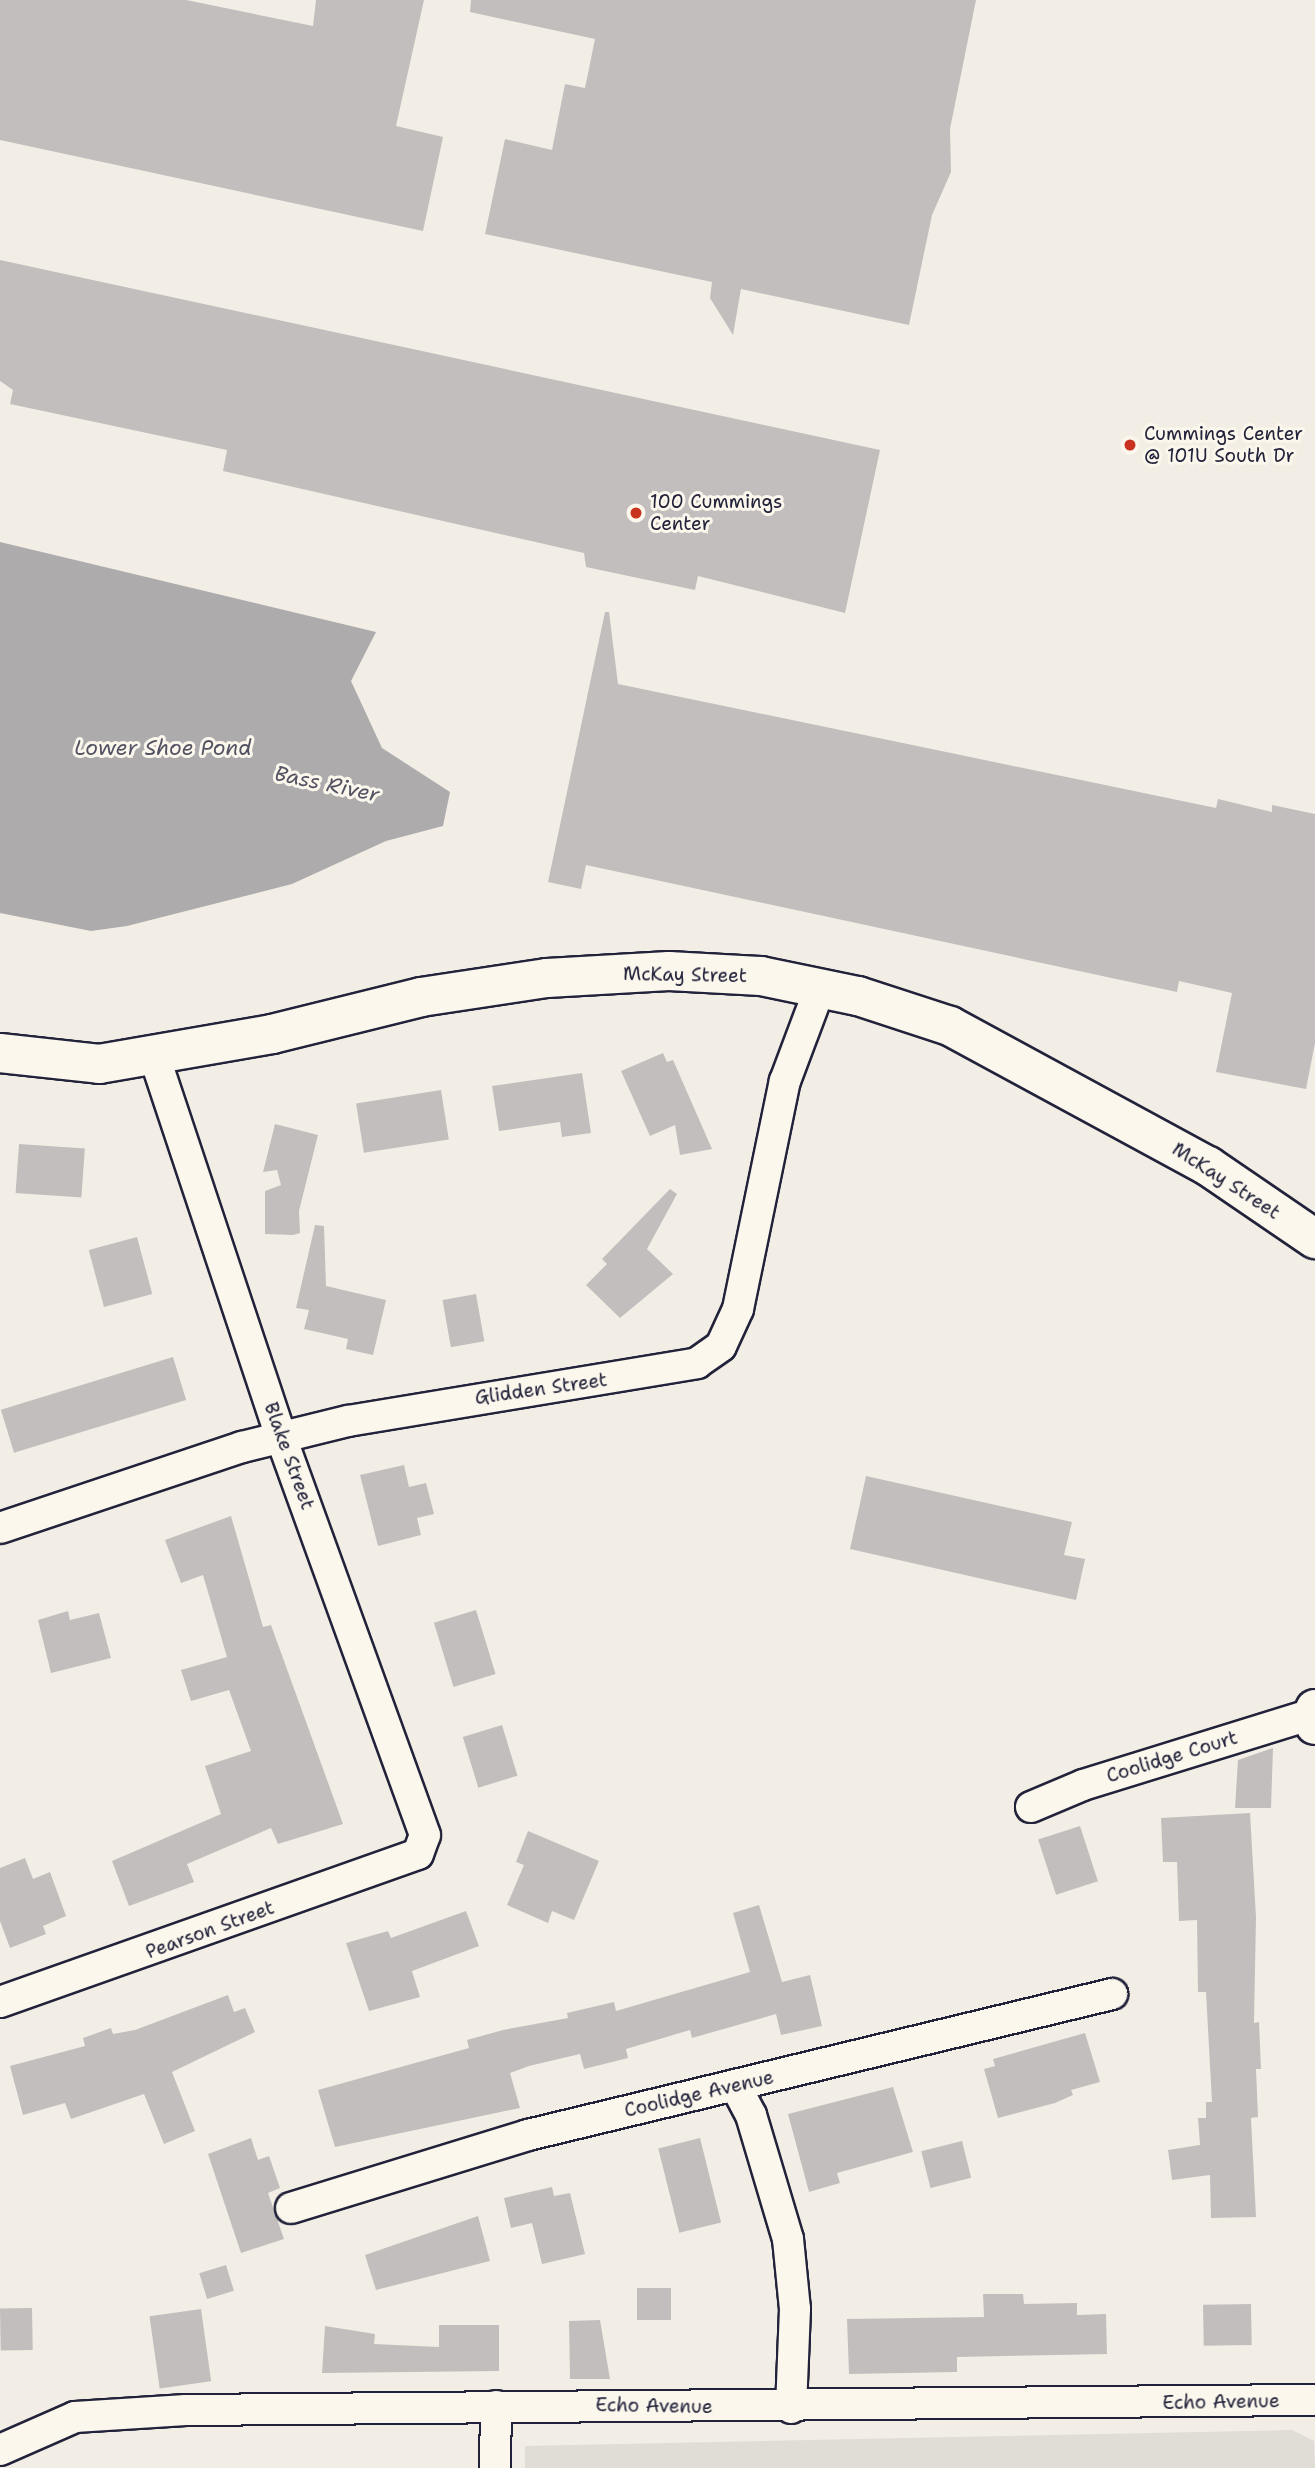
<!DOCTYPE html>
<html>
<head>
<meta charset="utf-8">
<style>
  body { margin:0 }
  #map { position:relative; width:1315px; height:2468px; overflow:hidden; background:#f2eee5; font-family:"Shantell Sans",sans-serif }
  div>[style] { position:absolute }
  .built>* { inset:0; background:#e0dcd6 }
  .water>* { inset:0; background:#aeabad }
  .building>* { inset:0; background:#c2bebe; transform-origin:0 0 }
  .roads { filter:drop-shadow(2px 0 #22223b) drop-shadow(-2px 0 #22223b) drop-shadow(0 2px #22223b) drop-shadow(0 -2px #22223b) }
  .street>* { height:30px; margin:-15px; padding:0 15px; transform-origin:15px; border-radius:15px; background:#fbf7ec }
  .secondary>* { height:38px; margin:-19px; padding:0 19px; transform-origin:19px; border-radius:19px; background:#fbf7ec }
  .primary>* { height:38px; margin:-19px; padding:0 19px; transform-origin:19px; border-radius:19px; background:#fbf7ec }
  .dots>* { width:19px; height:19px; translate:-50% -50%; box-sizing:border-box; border:4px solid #fbf7ec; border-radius:50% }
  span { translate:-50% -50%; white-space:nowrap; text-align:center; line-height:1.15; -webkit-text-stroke:6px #fbf7ec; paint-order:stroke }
  .poi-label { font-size:19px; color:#22223b }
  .left { translate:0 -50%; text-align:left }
  .street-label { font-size:19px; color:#22223b }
  .water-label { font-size:21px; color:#535263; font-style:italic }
</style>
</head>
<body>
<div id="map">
  <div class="built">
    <div style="clip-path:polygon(1292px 2430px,1314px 2441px,1315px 2468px,525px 2468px,525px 2446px)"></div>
  </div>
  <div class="water">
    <div style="clip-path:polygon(0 542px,376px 632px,351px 681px,382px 748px,450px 792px,443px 826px,386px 841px,292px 884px,127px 926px,91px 931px,0 913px)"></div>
  </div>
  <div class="building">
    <div style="clip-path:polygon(0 0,186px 0,313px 26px,316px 0,424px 0,396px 126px,443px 137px,423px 231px,0 140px)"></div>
    <div style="clip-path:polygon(471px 0,976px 0,950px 129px,951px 172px,932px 215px,909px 325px,741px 289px,733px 335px,710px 298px,712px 282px,485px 234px,505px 139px,552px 150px,565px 84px,585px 88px,595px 39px,470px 12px)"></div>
    <div style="clip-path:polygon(0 260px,880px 450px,845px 613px,698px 576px,695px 590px,586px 567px,584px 553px,223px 471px,227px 450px,10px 404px,13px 390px,0 381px)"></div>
    <div style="clip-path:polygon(605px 612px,609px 612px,618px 684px,1216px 808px,1218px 799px,1272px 812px,1272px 805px,1315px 814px,1315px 1043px,1306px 1089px,1216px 1072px,1232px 993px,1179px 981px,1177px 992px,586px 865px,581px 889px,548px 882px)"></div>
    <div style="clip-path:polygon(663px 1053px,667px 1062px,673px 1060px,712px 1149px,680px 1155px,675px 1125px,650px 1136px,621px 1071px)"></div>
    <div style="clip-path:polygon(582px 1073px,591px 1133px,562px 1137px,560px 1122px,499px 1131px,492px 1086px)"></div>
    <div style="left:441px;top:1090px;width:50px;height:86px;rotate:81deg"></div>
    <div style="clip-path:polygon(275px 1124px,318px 1135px,299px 1211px,300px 1233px,293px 1235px,265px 1234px,265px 1191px,281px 1185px,277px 1170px,263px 1172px)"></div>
    <div style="left:19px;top:1144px;width:66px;height:49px;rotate:4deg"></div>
    <div style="clip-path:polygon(670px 1189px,677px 1194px,647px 1249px,673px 1274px,620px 1318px,586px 1285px,607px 1264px,602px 1259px)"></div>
    <div style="clip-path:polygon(315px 1225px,324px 1226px,326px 1286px,386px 1300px,373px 1355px,346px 1349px,348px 1339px,304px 1329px,309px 1310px,296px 1308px)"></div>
    <div style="left:137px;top:1237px;width:59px;height:50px;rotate:75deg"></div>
    <div style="left:476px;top:1294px;width:48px;height:34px;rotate:80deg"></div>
    <div style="left:173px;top:1357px;width:45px;height:180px;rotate:73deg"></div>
    <div style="clip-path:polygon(404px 1465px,409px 1487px,426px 1483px,434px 1514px,417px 1518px,421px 1535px,378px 1546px,360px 1475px)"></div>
    <div style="clip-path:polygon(866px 1476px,1072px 1522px,1064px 1555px,1085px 1559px,1076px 1600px,850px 1549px)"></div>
    <div style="clip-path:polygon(231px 1516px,263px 1627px,271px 1625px,343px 1824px,278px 1844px,271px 1828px,187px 1864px,194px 1882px,129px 1906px,112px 1861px,221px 1814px,205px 1766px,251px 1751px,229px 1690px,191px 1701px,181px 1670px,227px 1657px,203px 1575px,181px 1583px,165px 1540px)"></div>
    <div style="left:476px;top:1610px;width:67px;height:44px;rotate:73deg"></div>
    <div style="clip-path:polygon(68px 1611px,70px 1620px,99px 1613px,111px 1658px,51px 1673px,38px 1620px)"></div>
    <div style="left:502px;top:1725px;width:53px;height:41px;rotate:73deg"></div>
    <div style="clip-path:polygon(1273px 1748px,1271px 1808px,1235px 1808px,1238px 1760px)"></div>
    <div style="clip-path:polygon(1250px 1813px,1256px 1917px,1254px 2023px,1259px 2022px,1261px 2069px,1256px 2069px,1258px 2117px,1251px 2118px,1256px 2217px,1211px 2218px,1210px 2175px,1172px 2180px,1168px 2150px,1200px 2145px,1198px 2118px,1206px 2118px,1206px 2102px,1212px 2102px,1206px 1992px,1198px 1992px,1197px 1920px,1179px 1921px,1177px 1862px,1163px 1862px,1161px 1818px)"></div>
    <div style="left:1080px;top:1826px;width:58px;height:44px;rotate:72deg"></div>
    <div style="clip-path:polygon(528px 1831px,599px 1861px,574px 1920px,552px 1911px,548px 1923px,507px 1905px,524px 1865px,516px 1862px)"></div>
    <div style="clip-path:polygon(25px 1858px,33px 1879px,50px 1872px,66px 1916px,43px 1926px,46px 1934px,10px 1948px,0 1921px,0 1868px)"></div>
    <div style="clip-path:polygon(759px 1905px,782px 1982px,810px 1975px,822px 2026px,781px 2035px,776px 2014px,692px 2038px,690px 2030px,626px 2049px,628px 2058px,584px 2069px,580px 2054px,529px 2066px,510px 2073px,520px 2108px,335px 2147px,318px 2090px,469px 2048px,467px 2040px,503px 2030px,568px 2018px,567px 2013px,614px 2002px,616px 2011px,750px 1972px,733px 1913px)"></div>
    <div style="clip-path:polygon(466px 1911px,479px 1946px,412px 1971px,420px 1997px,369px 2011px,346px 1943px,388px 1931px,391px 1938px)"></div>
    <div style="clip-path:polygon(228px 1995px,234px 2012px,245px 2008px,255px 2032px,172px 2072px,195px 2131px,164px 2144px,144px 2094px,71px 2119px,65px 2103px,23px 2115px,10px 2066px,85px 2046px,83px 2038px,111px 2028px,113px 2034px,135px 2030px)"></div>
    <div style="clip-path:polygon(1085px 2033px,1100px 2082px,1071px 2090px,1073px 2095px,1055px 2103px,998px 2118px,984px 2069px,995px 2066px,993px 2059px)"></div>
    <div style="clip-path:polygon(893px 2087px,913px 2152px,837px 2173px,840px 2183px,809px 2192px,788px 2114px)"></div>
    <div style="clip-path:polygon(251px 2138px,258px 2160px,269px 2156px,280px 2188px,268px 2193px,284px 2239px,241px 2253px,208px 2154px)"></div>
    <div style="left:700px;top:2138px;width:87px;height:43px;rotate:76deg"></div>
    <div style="left:962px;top:2141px;width:38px;height:42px;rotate:76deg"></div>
    <div style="clip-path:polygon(552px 2187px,554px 2196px,570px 2193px,585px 2254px,542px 2264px,532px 2223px,511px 2228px,504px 2198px)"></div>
    <div style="clip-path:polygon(478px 2216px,490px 2261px,376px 2290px,365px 2255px)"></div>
    <div style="left:226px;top:2265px;width:27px;height:28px;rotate:73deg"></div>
    <div style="left:637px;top:2288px;width:34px;height:32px"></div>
    <div style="clip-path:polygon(983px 2294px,1023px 2294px,1024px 2304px,1077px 2303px,1077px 2315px,1106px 2314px,1107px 2354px,957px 2357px,957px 2372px,849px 2374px,847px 2319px,984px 2317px)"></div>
    <div style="left:1251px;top:2304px;width:41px;height:48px;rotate:89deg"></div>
    <div style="left:32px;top:2308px;width:42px;height:32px;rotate:89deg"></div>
    <div style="left:201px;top:2309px;width:73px;height:52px;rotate:82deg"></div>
    <div style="clip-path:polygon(600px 2320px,610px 2379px,570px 2379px,569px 2321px)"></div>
    <div style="clip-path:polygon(439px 2325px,499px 2325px,499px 2371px,322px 2373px,325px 2326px,375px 2334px,374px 2344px,439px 2347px)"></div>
  </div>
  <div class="roads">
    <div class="street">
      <div style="left:0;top:1528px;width:255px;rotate:-18.5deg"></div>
      <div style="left:242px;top:1447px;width:109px;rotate:-13.8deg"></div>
      <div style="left:348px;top:1421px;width:354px;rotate:-9.4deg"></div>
      <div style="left:697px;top:1363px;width:29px;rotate:-35deg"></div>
      <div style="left:721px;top:1346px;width:41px;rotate:-65.3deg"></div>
      <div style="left:738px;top:1309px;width:233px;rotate:-78.4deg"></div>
      <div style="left:785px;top:1081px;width:99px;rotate:-69.4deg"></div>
      <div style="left:1031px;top:1807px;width:56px;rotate:-22.9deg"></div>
      <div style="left:1083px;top:1785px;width:243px;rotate:-17.2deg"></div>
      <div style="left:0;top:2002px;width:443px;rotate:-19.5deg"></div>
      <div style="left:418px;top:1854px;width:20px;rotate:-70deg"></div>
      <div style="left:425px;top:1835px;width:423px;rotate:-109.9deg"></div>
      <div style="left:281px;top:1437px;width:403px;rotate:-108.4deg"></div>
      <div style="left:735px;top:2085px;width:34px;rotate:62deg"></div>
      <div style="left:751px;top:2115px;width:129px;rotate:73.4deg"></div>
      <div style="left:788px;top:2239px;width:70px;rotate:84.3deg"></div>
      <div style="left:795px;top:2309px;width:99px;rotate:92.3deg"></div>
      <div style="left:291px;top:2208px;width:248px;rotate:-17.1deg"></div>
      <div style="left:528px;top:2135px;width:601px;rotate:-13.57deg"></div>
      <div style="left:0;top:2450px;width:82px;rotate:-23.7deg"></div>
      <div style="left:75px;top:2417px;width:111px;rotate:-3.6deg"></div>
      <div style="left:186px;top:2410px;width:1129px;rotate:-0.51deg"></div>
      <div style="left:495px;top:2468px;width:62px;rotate:-89.1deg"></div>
    </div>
    <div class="secondary">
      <div style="left:0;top:1053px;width:100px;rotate:6.3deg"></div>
      <div style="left:99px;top:1064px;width:176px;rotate:-9.8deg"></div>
      <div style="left:272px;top:1034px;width:154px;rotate:-13.9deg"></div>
      <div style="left:421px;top:997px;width:127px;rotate:-8.6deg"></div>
      <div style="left:547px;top:978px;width:122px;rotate:-3.3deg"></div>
      <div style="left:669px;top:971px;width:92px;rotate:3.1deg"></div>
      <div style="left:761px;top:976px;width:99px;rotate:11.7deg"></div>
      <div style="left:858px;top:996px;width:97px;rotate:18.1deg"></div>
      <div style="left:950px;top:1026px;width:294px;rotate:28.5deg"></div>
      <div style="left:1208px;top:1166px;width:130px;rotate:34.3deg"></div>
    </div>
    <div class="primary">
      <div style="left:1315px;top:1709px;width:16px;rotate:90deg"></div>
    </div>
  </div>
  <div class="dots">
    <div style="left:1130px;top:445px;background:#c8321e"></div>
    <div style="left:636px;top:513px;background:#c8321e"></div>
  </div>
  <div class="poi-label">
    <span class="left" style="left:1144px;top:445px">Cummings Center<br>@ 101U South Dr</span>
    <span class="left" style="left:650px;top:513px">100 Cummings<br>Center</span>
  </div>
  <div class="street-label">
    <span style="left:685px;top:975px;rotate:1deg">McKay Street</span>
    <span style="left:1226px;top:1181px;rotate:33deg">McKay Street</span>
    <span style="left:541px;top:1389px;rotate:-8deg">Glidden Street</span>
    <span style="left:289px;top:1456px;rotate:70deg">Blake Street</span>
    <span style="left:1172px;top:1757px;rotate:-17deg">Coolidge Court</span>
    <span style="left:210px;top:1930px;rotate:-20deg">Pearson Street</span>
    <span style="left:699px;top:2094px;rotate:-13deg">Coolidge Avenue</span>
    <span style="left:1221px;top:2402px;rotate:-1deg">Echo Avenue</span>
    <span style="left:654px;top:2406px;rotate:1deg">Echo Avenue</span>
  </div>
  <div class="water-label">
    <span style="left:163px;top:748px">Lower Shoe Pond</span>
    <span style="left:327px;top:784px;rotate:12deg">Bass River</span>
  </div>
</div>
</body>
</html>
